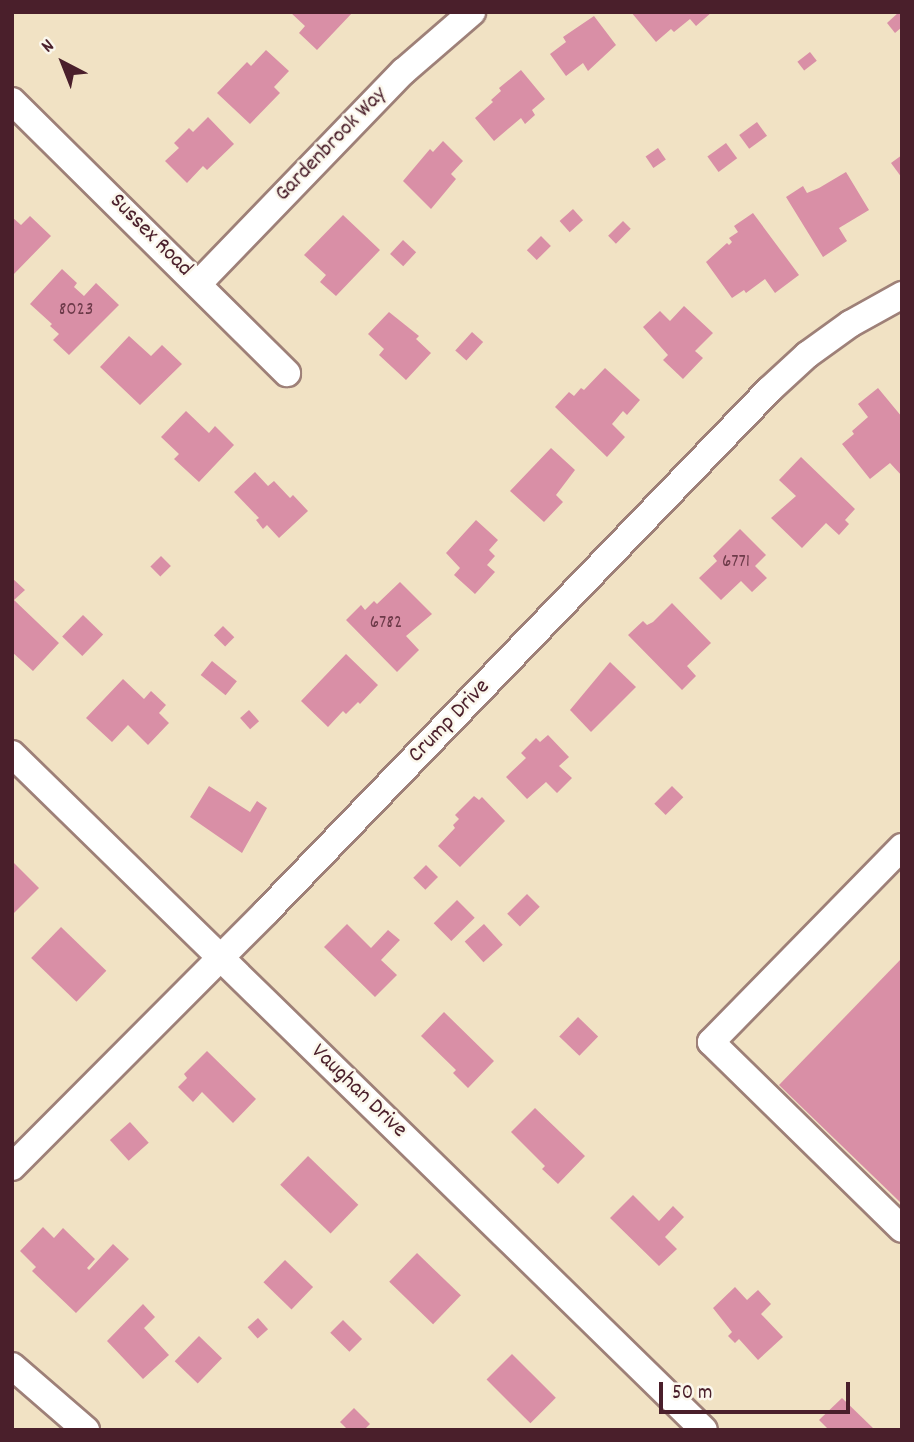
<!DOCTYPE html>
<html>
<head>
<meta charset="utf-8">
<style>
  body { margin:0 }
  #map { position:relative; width:914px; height:1442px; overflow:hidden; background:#f1e2c4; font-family:Dekko,sans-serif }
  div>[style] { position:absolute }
  .building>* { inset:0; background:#d98fa6; transform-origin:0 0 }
  .roads { filter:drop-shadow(2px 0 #9e8078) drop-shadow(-2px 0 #9e8078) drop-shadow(0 2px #9e8078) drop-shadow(0 -2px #9e8078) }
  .minor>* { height:26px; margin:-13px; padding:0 13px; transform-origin:13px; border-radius:13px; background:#fff }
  span { translate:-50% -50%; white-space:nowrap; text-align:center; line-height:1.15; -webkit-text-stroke:5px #fbf7ec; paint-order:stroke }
  .number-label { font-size:19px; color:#6e3b4a }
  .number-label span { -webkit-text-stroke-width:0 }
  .street-label { font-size:23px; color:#4a1f2b }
  .frame { position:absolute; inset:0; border:14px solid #4a1f2b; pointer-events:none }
  .north { position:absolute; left:28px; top:28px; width:70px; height:70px; -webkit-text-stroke:5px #fbf7ec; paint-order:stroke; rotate:318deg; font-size:19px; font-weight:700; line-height:28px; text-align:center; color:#4a1f2b }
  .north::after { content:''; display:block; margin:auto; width:24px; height:32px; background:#4a1f2b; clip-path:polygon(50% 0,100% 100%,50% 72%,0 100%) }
  .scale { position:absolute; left:659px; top:1382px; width:191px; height:32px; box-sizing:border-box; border:4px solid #4a1f2b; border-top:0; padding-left:9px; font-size:21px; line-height:24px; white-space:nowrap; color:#4a1f2b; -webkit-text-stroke:5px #fbf7ec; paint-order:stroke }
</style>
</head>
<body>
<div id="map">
  <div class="building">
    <div style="clip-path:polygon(290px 12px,353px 12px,317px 50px,299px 33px,305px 26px)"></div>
    <div style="clip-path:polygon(631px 12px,712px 12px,696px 26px,690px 19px,674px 32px,671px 29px,656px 42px)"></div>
    <div style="clip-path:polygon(899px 12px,902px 12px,902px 27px,895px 33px,887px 23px)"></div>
    <div style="clip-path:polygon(594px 16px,616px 45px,588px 71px,583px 63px,566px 76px,550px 54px,566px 42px,563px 37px)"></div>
    <div style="clip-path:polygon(266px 50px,289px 71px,274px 87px,280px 93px,250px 124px,217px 93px,247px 62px,251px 66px)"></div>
    <div style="left:810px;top:52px;width:11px;height:16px;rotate:52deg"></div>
    <div style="clip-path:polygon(521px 70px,545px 99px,532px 110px,535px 115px,525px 124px,521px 118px,494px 141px,475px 118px,493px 102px,491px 100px,501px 91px,499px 88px)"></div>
    <div style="clip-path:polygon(208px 117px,234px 144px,207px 170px,203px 166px,187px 183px,165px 161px,179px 148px,174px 143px,189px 128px,193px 132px)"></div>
    <div style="left:757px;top:122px;width:17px;height:22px;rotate:54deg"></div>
    <div style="clip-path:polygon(443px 141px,463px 161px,451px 174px,456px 179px,431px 209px,403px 181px,430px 149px,433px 152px)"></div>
    <div style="left:726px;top:143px;width:19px;height:23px;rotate:54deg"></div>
    <div style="left:658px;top:148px;width:14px;height:15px;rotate:56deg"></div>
    <div style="clip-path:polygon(902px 155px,902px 178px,891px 163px)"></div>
    <div style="clip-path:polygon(846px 172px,869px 210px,839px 228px,847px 241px,823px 257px,786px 197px,803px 186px,807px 193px,819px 188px)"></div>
    <div style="left:573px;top:209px;width:15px;height:18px;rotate:48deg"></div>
    <div style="clip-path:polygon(753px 213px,799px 275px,775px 293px,765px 279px,746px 293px,744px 290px,732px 298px,706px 262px,727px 243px,729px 245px,732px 242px,729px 238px,738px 232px,734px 226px)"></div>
    <div style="clip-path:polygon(343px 215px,380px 250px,336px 296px,320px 282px,326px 275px,304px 255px)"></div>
    <div style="clip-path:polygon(30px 216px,51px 236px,12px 276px,12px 217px,21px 225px)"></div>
    <div style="left:623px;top:221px;width:11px;height:21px;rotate:45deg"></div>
    <div style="left:541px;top:236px;width:14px;height:20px;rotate:45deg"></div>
    <div style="left:403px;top:240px;width:18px;height:19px;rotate:43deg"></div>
    <div style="clip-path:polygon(62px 269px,77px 283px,74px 287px,84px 296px,96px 283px,119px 305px,69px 355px,53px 340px,59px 334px,50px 326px,52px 324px,30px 304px)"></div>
    <div style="clip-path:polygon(684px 306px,713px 333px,695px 351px,703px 358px,683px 379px,663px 360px,668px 355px,643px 327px,660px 311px,670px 321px)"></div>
    <div style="clip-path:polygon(389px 312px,419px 336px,416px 339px,431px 353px,406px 380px,379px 355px,384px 349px,368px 334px)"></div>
    <div style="left:472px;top:332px;width:15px;height:25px;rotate:42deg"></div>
    <div style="clip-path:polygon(129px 336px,151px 356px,162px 345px,182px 364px,140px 405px,100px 367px)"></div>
    <div style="clip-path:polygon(605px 368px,640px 400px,627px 415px,623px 411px,612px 424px,625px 437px,607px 457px,555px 407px,569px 392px,574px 396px,581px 388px,584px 390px)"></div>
    <div style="clip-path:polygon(878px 388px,902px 417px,902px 476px,890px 463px,870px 479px,842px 444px,854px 434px,852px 431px,868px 417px,858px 404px)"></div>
    <div style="clip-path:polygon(186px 411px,209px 433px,215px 426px,234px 445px,199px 482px,174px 459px,179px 454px,161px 437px)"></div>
    <div style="clip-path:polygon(551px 448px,575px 470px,556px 495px,563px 502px,544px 522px,510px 491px)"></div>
    <div style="clip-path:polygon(801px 457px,855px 509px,845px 520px,849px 524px,839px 535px,826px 523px,802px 548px,771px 518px,796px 496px,779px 480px)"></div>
    <div style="clip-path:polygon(255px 472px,268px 486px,274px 481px,290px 498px,293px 495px,308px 511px,279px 538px,267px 525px,263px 529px,256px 520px,259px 518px,234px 492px)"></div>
    <div style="clip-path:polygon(476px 520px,498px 540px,489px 550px,495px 556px,487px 565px,495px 572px,475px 594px,454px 575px,460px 568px,446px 553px)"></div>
    <div style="clip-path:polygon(740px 529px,766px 555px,755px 566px,767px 578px,752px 592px,741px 581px,721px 600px,699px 578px,717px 561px,713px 556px)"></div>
    <div style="left:161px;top:556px;width:14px;height:15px;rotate:45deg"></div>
    <div style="clip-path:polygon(12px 578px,25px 590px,14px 600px,59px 643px,33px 671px,12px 652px)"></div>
    <div style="clip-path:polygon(400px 582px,432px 614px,406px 636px,419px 650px,397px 672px,346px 620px,361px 605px,365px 610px,374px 601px,377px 604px)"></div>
    <div style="clip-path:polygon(672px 603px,711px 643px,687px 666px,696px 676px,682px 690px,628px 635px,643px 621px,647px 625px,653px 622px)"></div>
    <div style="left:83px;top:615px;width:28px;height:30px;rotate:44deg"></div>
    <div style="left:223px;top:626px;width:16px;height:13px;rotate:45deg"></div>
    <div style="clip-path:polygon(346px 654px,378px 685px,360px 704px,358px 702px,346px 714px,343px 711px,328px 727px,301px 701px)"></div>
    <div style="left:212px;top:661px;width:32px;height:18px;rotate:39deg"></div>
    <div style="clip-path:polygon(610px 662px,636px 687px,591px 732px,570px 710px)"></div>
    <div style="clip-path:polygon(123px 679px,144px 699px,151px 691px,166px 705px,159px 713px,169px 723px,148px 745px,128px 725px,112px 742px,86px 718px)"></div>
    <div style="left:249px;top:710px;width:15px;height:12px;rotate:48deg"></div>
    <div style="clip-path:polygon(548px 735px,569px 757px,559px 766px,572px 778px,557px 793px,546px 782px,527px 799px,506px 777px,526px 758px,521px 753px,536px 738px,540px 742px)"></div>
    <div style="clip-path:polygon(209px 786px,250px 812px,257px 801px,267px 808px,242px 853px,190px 817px)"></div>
    <div style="left:672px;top:786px;width:16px;height:25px;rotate:45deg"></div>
    <div style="clip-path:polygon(474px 796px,479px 800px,482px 797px,505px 821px,460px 867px,438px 846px,455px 828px,453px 825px,459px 819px,455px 815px)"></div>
    <div style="clip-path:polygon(12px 861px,39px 888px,14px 913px,12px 912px)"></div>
    <div style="left:426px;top:865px;width:17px;height:18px;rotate:45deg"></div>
    <div style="left:527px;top:894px;width:18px;height:28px;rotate:45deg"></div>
    <div style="left:457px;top:900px;width:25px;height:33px;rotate:45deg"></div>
    <div style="clip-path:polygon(347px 924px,371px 948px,388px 930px,400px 940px,381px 960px,397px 975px,375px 997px,324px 947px)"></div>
    <div style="left:484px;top:924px;width:28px;height:26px;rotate:48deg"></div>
    <div style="left:61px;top:927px;width:63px;height:43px;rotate:44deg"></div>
    <div style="clip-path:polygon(902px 958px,902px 1204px,779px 1085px)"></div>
    <div style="clip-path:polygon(444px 1012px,494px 1061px,468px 1088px,453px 1073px,456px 1070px,421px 1036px)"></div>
    <div style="left:578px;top:1017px;width:28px;height:27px;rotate:44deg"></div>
    <div style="clip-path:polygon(207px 1051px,256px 1099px,233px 1123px,202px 1092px,193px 1102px,178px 1087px,187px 1078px,184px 1074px)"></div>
    <div style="clip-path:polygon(535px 1108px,585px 1156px,558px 1184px,542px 1169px,545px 1166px,511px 1132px)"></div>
    <div style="left:130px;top:1122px;width:28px;height:27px;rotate:48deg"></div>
    <div style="left:308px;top:1156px;width:70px;height:40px;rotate:44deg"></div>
    <div style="clip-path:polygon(633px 1195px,659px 1221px,673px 1206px,684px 1217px,665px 1237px,677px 1249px,659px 1266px,610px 1218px)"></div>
    <div style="clip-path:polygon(43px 1227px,54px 1238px,63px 1228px,95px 1259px,87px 1268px,89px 1270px,113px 1244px,129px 1259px,76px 1313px,32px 1271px,36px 1267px,20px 1251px)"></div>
    <div style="left:417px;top:1253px;width:61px;height:40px;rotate:44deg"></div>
    <div style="left:285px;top:1260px;width:39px;height:31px;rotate:44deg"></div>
    <div style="clip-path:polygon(735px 1287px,747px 1300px,758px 1290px,771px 1304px,761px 1314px,783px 1337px,758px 1360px,739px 1339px,735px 1343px,728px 1336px,732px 1332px,713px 1308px)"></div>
    <div style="clip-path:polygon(143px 1304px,155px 1317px,144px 1328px,169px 1355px,143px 1379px,107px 1341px)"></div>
    <div style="left:258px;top:1318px;width:15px;height:14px;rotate:48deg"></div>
    <div style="left:343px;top:1320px;width:27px;height:18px;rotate:45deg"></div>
    <div style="left:199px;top:1336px;width:32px;height:35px;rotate:44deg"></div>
    <div style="left:512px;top:1354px;width:62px;height:36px;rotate:45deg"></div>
    <div style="clip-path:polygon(842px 1398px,875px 1430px,829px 1430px,819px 1420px)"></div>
    <div style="clip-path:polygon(354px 1408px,370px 1424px,364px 1430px,348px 1430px,340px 1422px)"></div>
  </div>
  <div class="roads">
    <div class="minor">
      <div style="left:12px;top:101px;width:387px;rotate:44.7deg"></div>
      <div style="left:198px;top:284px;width:296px;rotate:-46deg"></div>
      <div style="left:404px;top:71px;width:90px;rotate:-40.9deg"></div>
      <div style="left:12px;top:754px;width:967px;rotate:44.33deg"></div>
      <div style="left:902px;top:847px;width:273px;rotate:134.4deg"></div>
      <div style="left:711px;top:1042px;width:267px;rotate:44.4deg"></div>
      <div style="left:12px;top:1167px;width:360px;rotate:-45.1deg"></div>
      <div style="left:266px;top:912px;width:725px;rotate:-46.06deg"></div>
      <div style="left:769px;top:390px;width:52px;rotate:-42.6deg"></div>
      <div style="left:807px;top:355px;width:53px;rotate:-35.8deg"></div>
      <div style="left:850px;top:324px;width:60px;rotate:-29.1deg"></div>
      <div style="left:12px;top:1366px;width:98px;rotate:40.9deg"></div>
    </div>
  </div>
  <div class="number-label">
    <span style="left:76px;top:311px">8023</span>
    <span style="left:736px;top:563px">6771</span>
    <span style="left:386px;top:624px">6782</span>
  </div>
  <div class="street-label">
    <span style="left:332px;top:145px;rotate:-46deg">Gardenbrook Way</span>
    <span style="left:150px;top:236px;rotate:45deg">Sussex Road</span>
    <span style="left:450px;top:722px;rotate:-46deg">Crump Drive</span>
    <span style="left:358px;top:1092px;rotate:44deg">Vaughan Drive</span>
  </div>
  <div class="frame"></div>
  <div class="north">N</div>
  <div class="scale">50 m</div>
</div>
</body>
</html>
